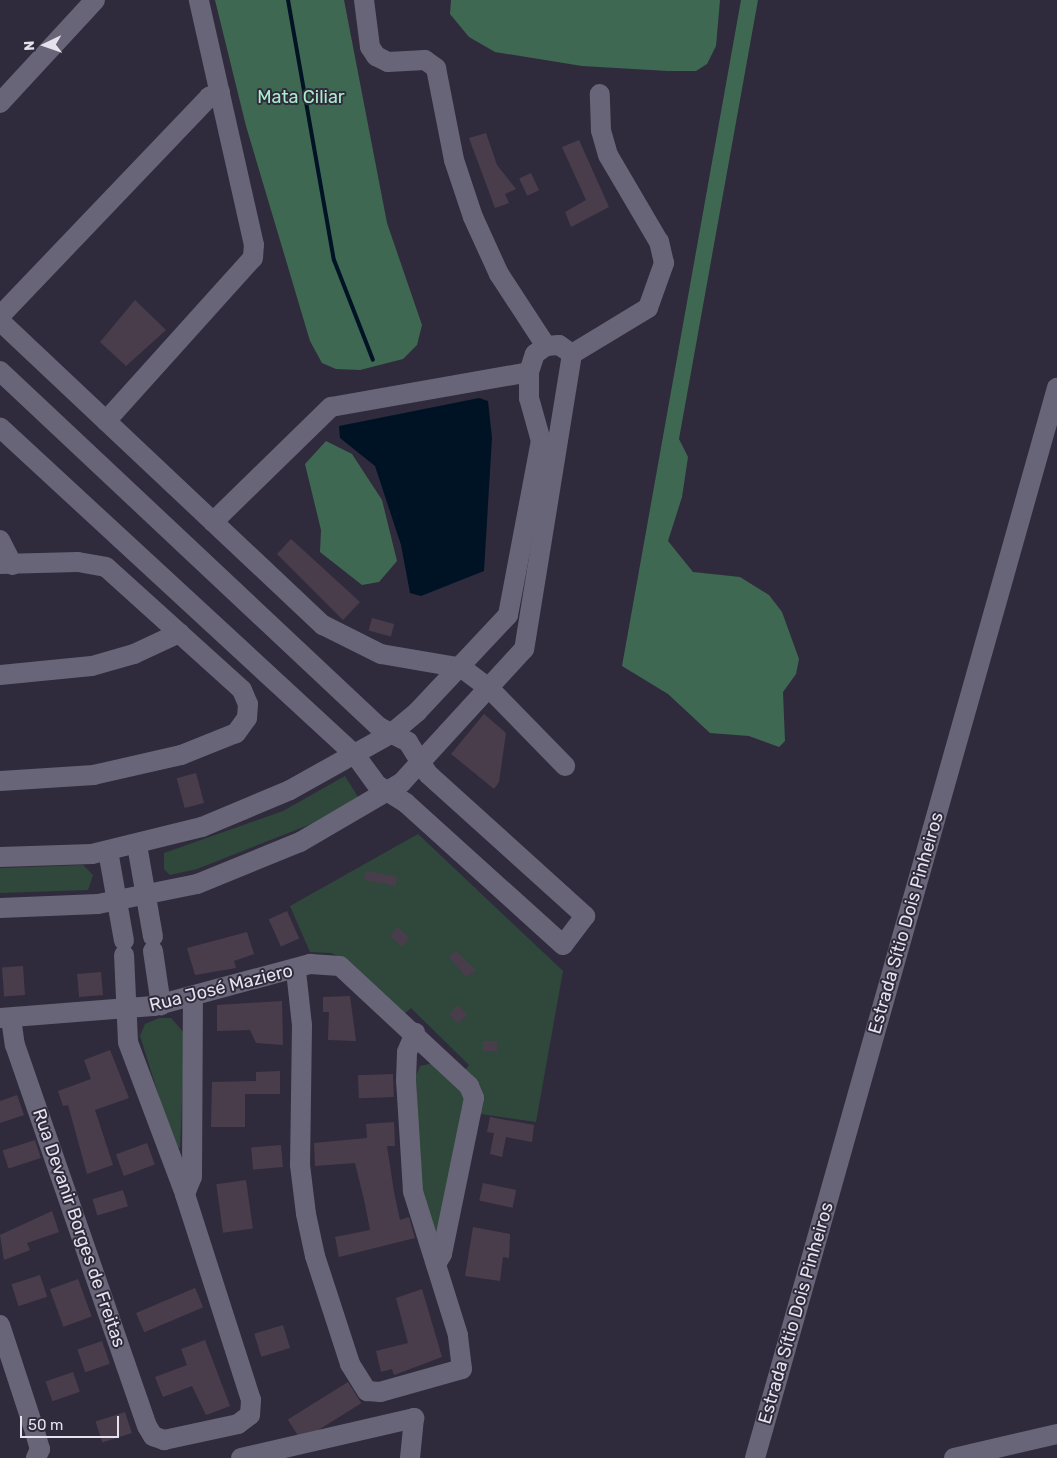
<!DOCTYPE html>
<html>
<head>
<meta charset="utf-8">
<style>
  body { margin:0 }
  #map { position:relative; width:1057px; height:1458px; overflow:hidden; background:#2f2b3c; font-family:Rubik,sans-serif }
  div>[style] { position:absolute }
  .green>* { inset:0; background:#2f483b }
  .forest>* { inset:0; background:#3f6853 }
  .water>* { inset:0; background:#001325 }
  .stream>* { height:4px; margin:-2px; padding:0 2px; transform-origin:2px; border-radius:2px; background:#001325 }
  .building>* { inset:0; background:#4a3d4b; transform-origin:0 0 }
  .minor>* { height:20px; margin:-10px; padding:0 10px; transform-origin:10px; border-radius:10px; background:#696578 }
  span { translate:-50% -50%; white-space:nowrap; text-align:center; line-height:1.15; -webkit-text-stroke:4px #2f2b3c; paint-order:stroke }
  .park-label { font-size:18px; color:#a8eec9 }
  .street-label { font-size:18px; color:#e5e2ed }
  .north { position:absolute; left:20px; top:20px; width:50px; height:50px; -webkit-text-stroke:4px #2f2b3c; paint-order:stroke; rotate:267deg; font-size:14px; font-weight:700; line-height:20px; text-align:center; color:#e5e2ed }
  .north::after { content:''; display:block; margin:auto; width:18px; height:22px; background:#e5e2ed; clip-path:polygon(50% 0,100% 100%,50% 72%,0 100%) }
  .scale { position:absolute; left:20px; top:1416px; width:99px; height:22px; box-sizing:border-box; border:2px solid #e5e2ed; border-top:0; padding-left:6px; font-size:15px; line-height:18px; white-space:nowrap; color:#e5e2ed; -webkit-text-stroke:4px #2f2b3c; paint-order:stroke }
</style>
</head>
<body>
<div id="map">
  <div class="green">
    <div style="clip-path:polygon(345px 776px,358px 797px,311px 824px,197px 869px,170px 875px,164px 869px,164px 853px,283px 811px)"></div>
    <div style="clip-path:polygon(418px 834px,563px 971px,536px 1122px,481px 1114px,464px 1071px,469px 1065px,411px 1008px,404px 1014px,346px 960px,331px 953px,310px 952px,290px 906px)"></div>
    <div style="clip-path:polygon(83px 865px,93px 875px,88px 890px,0 893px,0 868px)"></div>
    <div style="clip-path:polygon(159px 1018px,171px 1018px,185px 1034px,180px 1148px,174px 1145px,140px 1036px,145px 1024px)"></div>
    <div style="clip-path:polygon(433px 1063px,465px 1094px,436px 1241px,420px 1186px,416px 1076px,420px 1066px)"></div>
  </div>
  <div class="forest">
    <div style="clip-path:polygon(215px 0,344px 0,387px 223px,422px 325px,417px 345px,403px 359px,360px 370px,336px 369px,322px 363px,310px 341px,246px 126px)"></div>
    <div style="clip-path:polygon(451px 0,720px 0,716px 46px,707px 64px,696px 71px,668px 71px,582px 66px,495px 52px,469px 37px,450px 14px)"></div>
    <div style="clip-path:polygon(741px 0,758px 0,679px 439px,688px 457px,682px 497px,668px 541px,693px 572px,740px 577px,769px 595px,782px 612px,799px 659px,796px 674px,783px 692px,785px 741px,779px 747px,749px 736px,710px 733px,668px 694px,622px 666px)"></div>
    <div style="clip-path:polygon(326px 441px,352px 454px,382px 500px,397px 561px,379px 582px,362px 585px,320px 552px,321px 530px,305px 464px)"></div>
  </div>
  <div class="water">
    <div style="clip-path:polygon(479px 398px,488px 401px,492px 438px,484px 571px,421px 596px,410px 593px,401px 545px,375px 466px,340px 438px,339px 426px)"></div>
  </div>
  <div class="stream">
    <div style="left:288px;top:0;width:264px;rotate:80deg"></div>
    <div style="left:334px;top:260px;width:107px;rotate:68.7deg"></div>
  </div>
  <div class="building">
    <div style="clip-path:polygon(486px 133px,497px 165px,516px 189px,505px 194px,509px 203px,495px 208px,469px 138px)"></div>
    <div style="clip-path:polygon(579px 140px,609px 207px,571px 227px,565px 212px,586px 200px,562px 147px)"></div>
    <div style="left:531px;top:173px;width:19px;height:13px;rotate:65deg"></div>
    <div style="clip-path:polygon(135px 300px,166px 330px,126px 366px,100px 342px)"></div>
    <div style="clip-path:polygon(291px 539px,360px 602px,343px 620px,277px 554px)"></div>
    <div style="left:372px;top:618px;width:23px;height:13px;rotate:15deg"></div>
    <div style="clip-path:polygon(484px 714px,506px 733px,499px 782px,494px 789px,451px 754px)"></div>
    <div style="left:196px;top:773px;width:31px;height:20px;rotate:75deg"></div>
    <div style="left:366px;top:871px;width:32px;height:9px;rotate:11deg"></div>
    <div style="left:287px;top:911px;width:30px;height:20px;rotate:66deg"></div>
    <div style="left:398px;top:927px;width:16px;height:12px;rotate:43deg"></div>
    <div style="clip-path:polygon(247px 932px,254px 954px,234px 961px,236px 968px,195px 975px,187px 948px)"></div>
    <div style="clip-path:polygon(456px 950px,476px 971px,466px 977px,449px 957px)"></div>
    <div style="left:23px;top:966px;width:29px;height:21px;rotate:86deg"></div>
    <div style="left:101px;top:972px;width:23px;height:24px;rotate:85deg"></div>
    <div style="clip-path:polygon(350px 996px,356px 1041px,328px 1040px,329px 1012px,323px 1012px,323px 997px)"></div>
    <div style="clip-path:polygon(282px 1001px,283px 1045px,256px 1043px,250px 1030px,217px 1031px,217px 1005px)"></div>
    <div style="left:458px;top:1005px;width:13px;height:13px;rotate:45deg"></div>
    <div style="left:483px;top:1041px;width:14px;height:10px"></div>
    <div style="clip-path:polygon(110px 1050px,129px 1098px,95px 1110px,113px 1165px,87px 1174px,68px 1105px,63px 1106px,58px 1091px,91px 1079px,84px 1060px)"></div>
    <div style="clip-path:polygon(280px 1071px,280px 1094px,245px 1094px,245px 1127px,211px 1127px,212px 1082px,256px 1081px,256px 1072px)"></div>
    <div style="left:393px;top:1074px;width:23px;height:35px;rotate:88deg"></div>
    <div style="clip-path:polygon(17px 1095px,24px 1115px,0 1123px,0 1101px)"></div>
    <div style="clip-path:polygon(490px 1117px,534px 1125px,532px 1142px,506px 1137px,502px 1157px,490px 1154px,494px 1133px,487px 1132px)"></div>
    <div style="clip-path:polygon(394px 1122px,395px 1146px,387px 1146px,394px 1192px,400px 1220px,409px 1217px,415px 1238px,339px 1257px,335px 1237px,370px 1230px,365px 1204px,355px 1163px,315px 1166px,314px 1143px,367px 1138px,366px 1124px)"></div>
    <div style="left:35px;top:1140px;width:19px;height:34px;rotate:72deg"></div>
    <div style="left:147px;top:1143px;width:23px;height:33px;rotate:70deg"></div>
    <div style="left:281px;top:1145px;width:22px;height:30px;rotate:85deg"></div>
    <div style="left:246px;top:1180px;width:49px;height:30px;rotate:82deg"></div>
    <div style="left:483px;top:1183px;width:34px;height:18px;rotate:12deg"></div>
    <div style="left:123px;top:1190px;width:17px;height:32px;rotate:73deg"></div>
    <div style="clip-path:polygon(52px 1211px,59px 1232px,27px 1243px,30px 1250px,4px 1260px,0 1235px)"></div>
    <div style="clip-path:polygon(473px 1227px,510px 1234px,509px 1258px,503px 1257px,500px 1281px,465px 1276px)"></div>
    <div style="left:40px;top:1275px;width:23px;height:30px;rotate:72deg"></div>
    <div style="left:78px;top:1279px;width:40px;height:30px;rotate:70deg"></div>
    <div style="left:195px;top:1288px;width:21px;height:64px;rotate:67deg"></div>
    <div style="clip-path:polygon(422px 1289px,442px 1357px,394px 1375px,392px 1369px,381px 1372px,376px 1351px,408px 1343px,396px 1298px)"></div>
    <div style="left:283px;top:1325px;width:24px;height:30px;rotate:73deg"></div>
    <div style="clip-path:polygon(205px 1340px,230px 1406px,206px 1415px,192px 1386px,163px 1397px,155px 1377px,187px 1365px,181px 1349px)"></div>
    <div style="left:102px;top:1341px;width:24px;height:26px;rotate:71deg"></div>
    <div style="left:73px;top:1372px;width:21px;height:29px;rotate:71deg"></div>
    <div style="left:348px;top:1382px;width:25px;height:71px;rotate:58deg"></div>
    <div style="left:125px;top:1412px;width:22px;height:31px;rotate:72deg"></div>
  </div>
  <div class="minor">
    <div style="left:364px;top:0;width:47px;rotate:82.7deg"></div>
    <div style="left:370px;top:47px;width:11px;rotate:56deg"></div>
    <div style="left:376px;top:56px;width:13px;rotate:27deg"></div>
    <div style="left:388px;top:62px;width:37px;rotate:-3deg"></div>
    <div style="left:425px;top:60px;width:14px;rotate:36deg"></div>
    <div style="left:436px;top:68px;width:94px;rotate:78.9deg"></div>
    <div style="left:454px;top:160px;width:60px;rotate:71.6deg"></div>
    <div style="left:473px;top:217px;width:63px;rotate:65.5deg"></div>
    <div style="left:499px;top:274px;width:86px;rotate:56.9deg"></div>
    <div style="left:0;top:103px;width:140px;rotate:-47.3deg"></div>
    <div style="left:0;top:316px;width:303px;rotate:-46.3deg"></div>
    <div style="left:209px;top:97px;width:12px;rotate:-24deg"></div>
    <div style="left:0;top:321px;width:444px;rotate:43.3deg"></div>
    <div style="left:323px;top:625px;width:65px;rotate:26.6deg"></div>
    <div style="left:381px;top:654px;width:82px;rotate:9.8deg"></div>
    <div style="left:462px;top:668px;width:34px;rotate:37deg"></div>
    <div style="left:489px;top:688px;width:109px;rotate:45.7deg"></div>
    <div style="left:572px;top:354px;width:89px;rotate:-31.2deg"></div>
    <div style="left:648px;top:308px;width:48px;rotate:-70.4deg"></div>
    <div style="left:664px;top:263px;width:22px;rotate:-103deg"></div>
    <div style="left:659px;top:242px;width:101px;rotate:-120.4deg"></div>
    <div style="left:608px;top:155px;width:26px;rotate:-106deg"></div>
    <div style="left:601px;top:130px;width:36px;rotate:-92deg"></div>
    <div style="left:0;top:371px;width:520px;rotate:43.21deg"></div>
    <div style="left:379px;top:727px;width:33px;rotate:27deg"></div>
    <div style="left:408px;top:742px;width:38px;rotate:58deg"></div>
    <div style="left:428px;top:774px;width:212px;rotate:42.1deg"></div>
    <div style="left:585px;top:916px;width:36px;rotate:127deg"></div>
    <div style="left:563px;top:945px;width:212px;rotate:-137.9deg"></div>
    <div style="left:406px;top:803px;width:34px;rotate:-148deg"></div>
    <div style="left:377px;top:785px;width:37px;rotate:-126deg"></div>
    <div style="left:355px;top:755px;width:483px;rotate:-137.3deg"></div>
    <div style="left:106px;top:421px;width:219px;rotate:-48deg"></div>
    <div style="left:253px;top:258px;width:13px;rotate:-86deg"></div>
    <div style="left:254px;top:245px;width:251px;rotate:-102.7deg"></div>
    <div style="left:213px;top:522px;width:165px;rotate:-44.3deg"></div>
    <div style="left:331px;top:407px;width:201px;rotate:-10deg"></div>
    <div style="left:0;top:540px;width:28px;rotate:63deg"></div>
    <div style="left:0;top:564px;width:78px;rotate:-1.5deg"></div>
    <div style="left:78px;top:562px;width:28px;rotate:10deg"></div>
    <div style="left:106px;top:567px;width:183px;rotate:42.1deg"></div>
    <div style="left:242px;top:690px;width:15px;rotate:67deg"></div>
    <div style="left:248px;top:704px;width:14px;rotate:94deg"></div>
    <div style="left:247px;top:718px;width:19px;rotate:126deg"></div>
    <div style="left:236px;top:733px;width:59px;rotate:158.2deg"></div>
    <div style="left:181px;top:755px;width:89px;rotate:167.1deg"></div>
    <div style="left:94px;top:775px;width:94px;rotate:176.3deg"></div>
    <div style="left:0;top:675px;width:92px;rotate:-5.6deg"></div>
    <div style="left:92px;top:666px;width:44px;rotate:-15.9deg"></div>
    <div style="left:134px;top:654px;width:50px;rotate:-25deg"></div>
    <div style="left:137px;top:845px;width:93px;rotate:80.1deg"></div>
    <div style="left:108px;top:851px;width:91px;rotate:79.9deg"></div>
    <div style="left:0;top:857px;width:92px;rotate:-1.9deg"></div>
    <div style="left:92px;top:854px;width:113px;rotate:-13.8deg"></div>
    <div style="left:202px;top:827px;width:95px;rotate:-22.8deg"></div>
    <div style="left:290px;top:790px;width:117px;rotate:-29.2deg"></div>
    <div style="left:392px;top:733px;width:33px;rotate:-40deg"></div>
    <div style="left:417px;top:712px;width:133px;rotate:-46.8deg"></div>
    <div style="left:508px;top:615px;width:177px;rotate:-79.3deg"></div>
    <div style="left:541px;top:441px;width:45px;rotate:-105.6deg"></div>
    <div style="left:529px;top:398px;width:26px;rotate:-90deg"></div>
    <div style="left:529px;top:372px;width:19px;rotate:-72deg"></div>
    <div style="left:535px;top:354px;width:14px;rotate:-36deg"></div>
    <div style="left:546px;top:346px;width:13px;rotate:-4deg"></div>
    <div style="left:559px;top:345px;width:16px;rotate:35deg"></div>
    <div style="left:572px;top:354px;width:299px;rotate:99.2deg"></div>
    <div style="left:524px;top:649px;width:182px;rotate:132.5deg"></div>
    <div style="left:401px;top:783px;width:117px;rotate:149.7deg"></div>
    <div style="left:300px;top:842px;width:111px;rotate:157.8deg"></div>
    <div style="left:197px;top:884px;width:101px;rotate:168.6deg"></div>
    <div style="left:98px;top:904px;width:98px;rotate:177.7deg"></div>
    <div style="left:153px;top:951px;width:55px;rotate:81.6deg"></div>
    <div style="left:296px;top:971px;width:54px;rotate:83.7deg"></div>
    <div style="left:302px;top:1025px;width:140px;rotate:90.8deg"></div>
    <div style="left:300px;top:1165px;width:49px;rotate:83deg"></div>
    <div style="left:306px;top:1214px;width:43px;rotate:77.9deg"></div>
    <div style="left:315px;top:1256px;width:114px;rotate:72deg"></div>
    <div style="left:350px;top:1364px;width:32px;rotate:58deg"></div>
    <div style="left:367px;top:1391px;width:13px;rotate:4deg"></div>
    <div style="left:380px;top:1392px;width:85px;rotate:-15.7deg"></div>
    <div style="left:462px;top:1369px;width:34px;rotate:-97deg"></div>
    <div style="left:458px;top:1335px;width:151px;rotate:-107.4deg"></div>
    <div style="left:413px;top:1191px;width:110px;rotate:-93.6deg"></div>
    <div style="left:406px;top:1081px;width:29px;rotate:-88deg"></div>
    <div style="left:407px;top:1052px;width:21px;rotate:-67deg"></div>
    <div style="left:0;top:1018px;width:154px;rotate:-4.5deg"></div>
    <div style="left:154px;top:1006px;width:162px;rotate:-15.1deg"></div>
    <div style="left:310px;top:964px;width:30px;rotate:4deg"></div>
    <div style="left:340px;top:966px;width:176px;rotate:42.9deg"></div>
    <div style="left:469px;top:1086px;width:13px;rotate:67deg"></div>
    <div style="left:474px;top:1098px;width:159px;rotate:101.6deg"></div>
    <div style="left:442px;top:1254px;width:12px;rotate:121deg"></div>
    <div style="left:11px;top:1018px;width:27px;rotate:82deg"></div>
    <div style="left:15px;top:1045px;width:403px;rotate:70.9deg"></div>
    <div style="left:147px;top:1426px;width:12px;rotate:59deg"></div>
    <div style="left:153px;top:1436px;width:12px;rotate:20deg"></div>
    <div style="left:164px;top:1440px;width:76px;rotate:-12.2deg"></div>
    <div style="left:238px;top:1424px;width:15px;rotate:-37deg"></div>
    <div style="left:250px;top:1415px;width:15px;rotate:-86deg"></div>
    <div style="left:251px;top:1400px;width:216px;rotate:-107.8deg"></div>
    <div style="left:185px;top:1194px;width:162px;rotate:-110.6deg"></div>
    <div style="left:128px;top:1042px;width:87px;rotate:-92.6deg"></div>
    <div style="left:185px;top:1194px;width:18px;rotate:-68deg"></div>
    <div style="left:192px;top:1177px;width:178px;rotate:-89.7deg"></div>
    <div style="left:0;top:1325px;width:113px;rotate:71.9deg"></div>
    <div style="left:35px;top:1432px;width:18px;rotate:74deg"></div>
    <div style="left:40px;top:1449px;width:10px;rotate:114deg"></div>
    <div style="left:241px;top:1458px;width:178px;rotate:-13deg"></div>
    <div style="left:414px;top:1418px;width:40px;rotate:95.7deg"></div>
    <div style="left:755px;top:1458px;width:1112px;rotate:-74.24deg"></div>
    <div style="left:954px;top:1458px;width:106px;rotate:-13.1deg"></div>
  </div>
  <div class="park-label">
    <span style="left:301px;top:97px">Mata Ciliar</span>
  </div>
  <div class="street-label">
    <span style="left:906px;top:923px;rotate:-74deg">Estrada Sítio Dois Pinheiros</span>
    <span style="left:221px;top:988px;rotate:-14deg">Rua José Maziero</span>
    <span style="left:79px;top:1228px;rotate:71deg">Rua Devanir Borges de Freitas</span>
    <span style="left:796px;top:1313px;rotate:-74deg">Estrada Sítio Dois Pinheiros</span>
  </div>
  <div class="north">N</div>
  <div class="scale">50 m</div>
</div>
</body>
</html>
